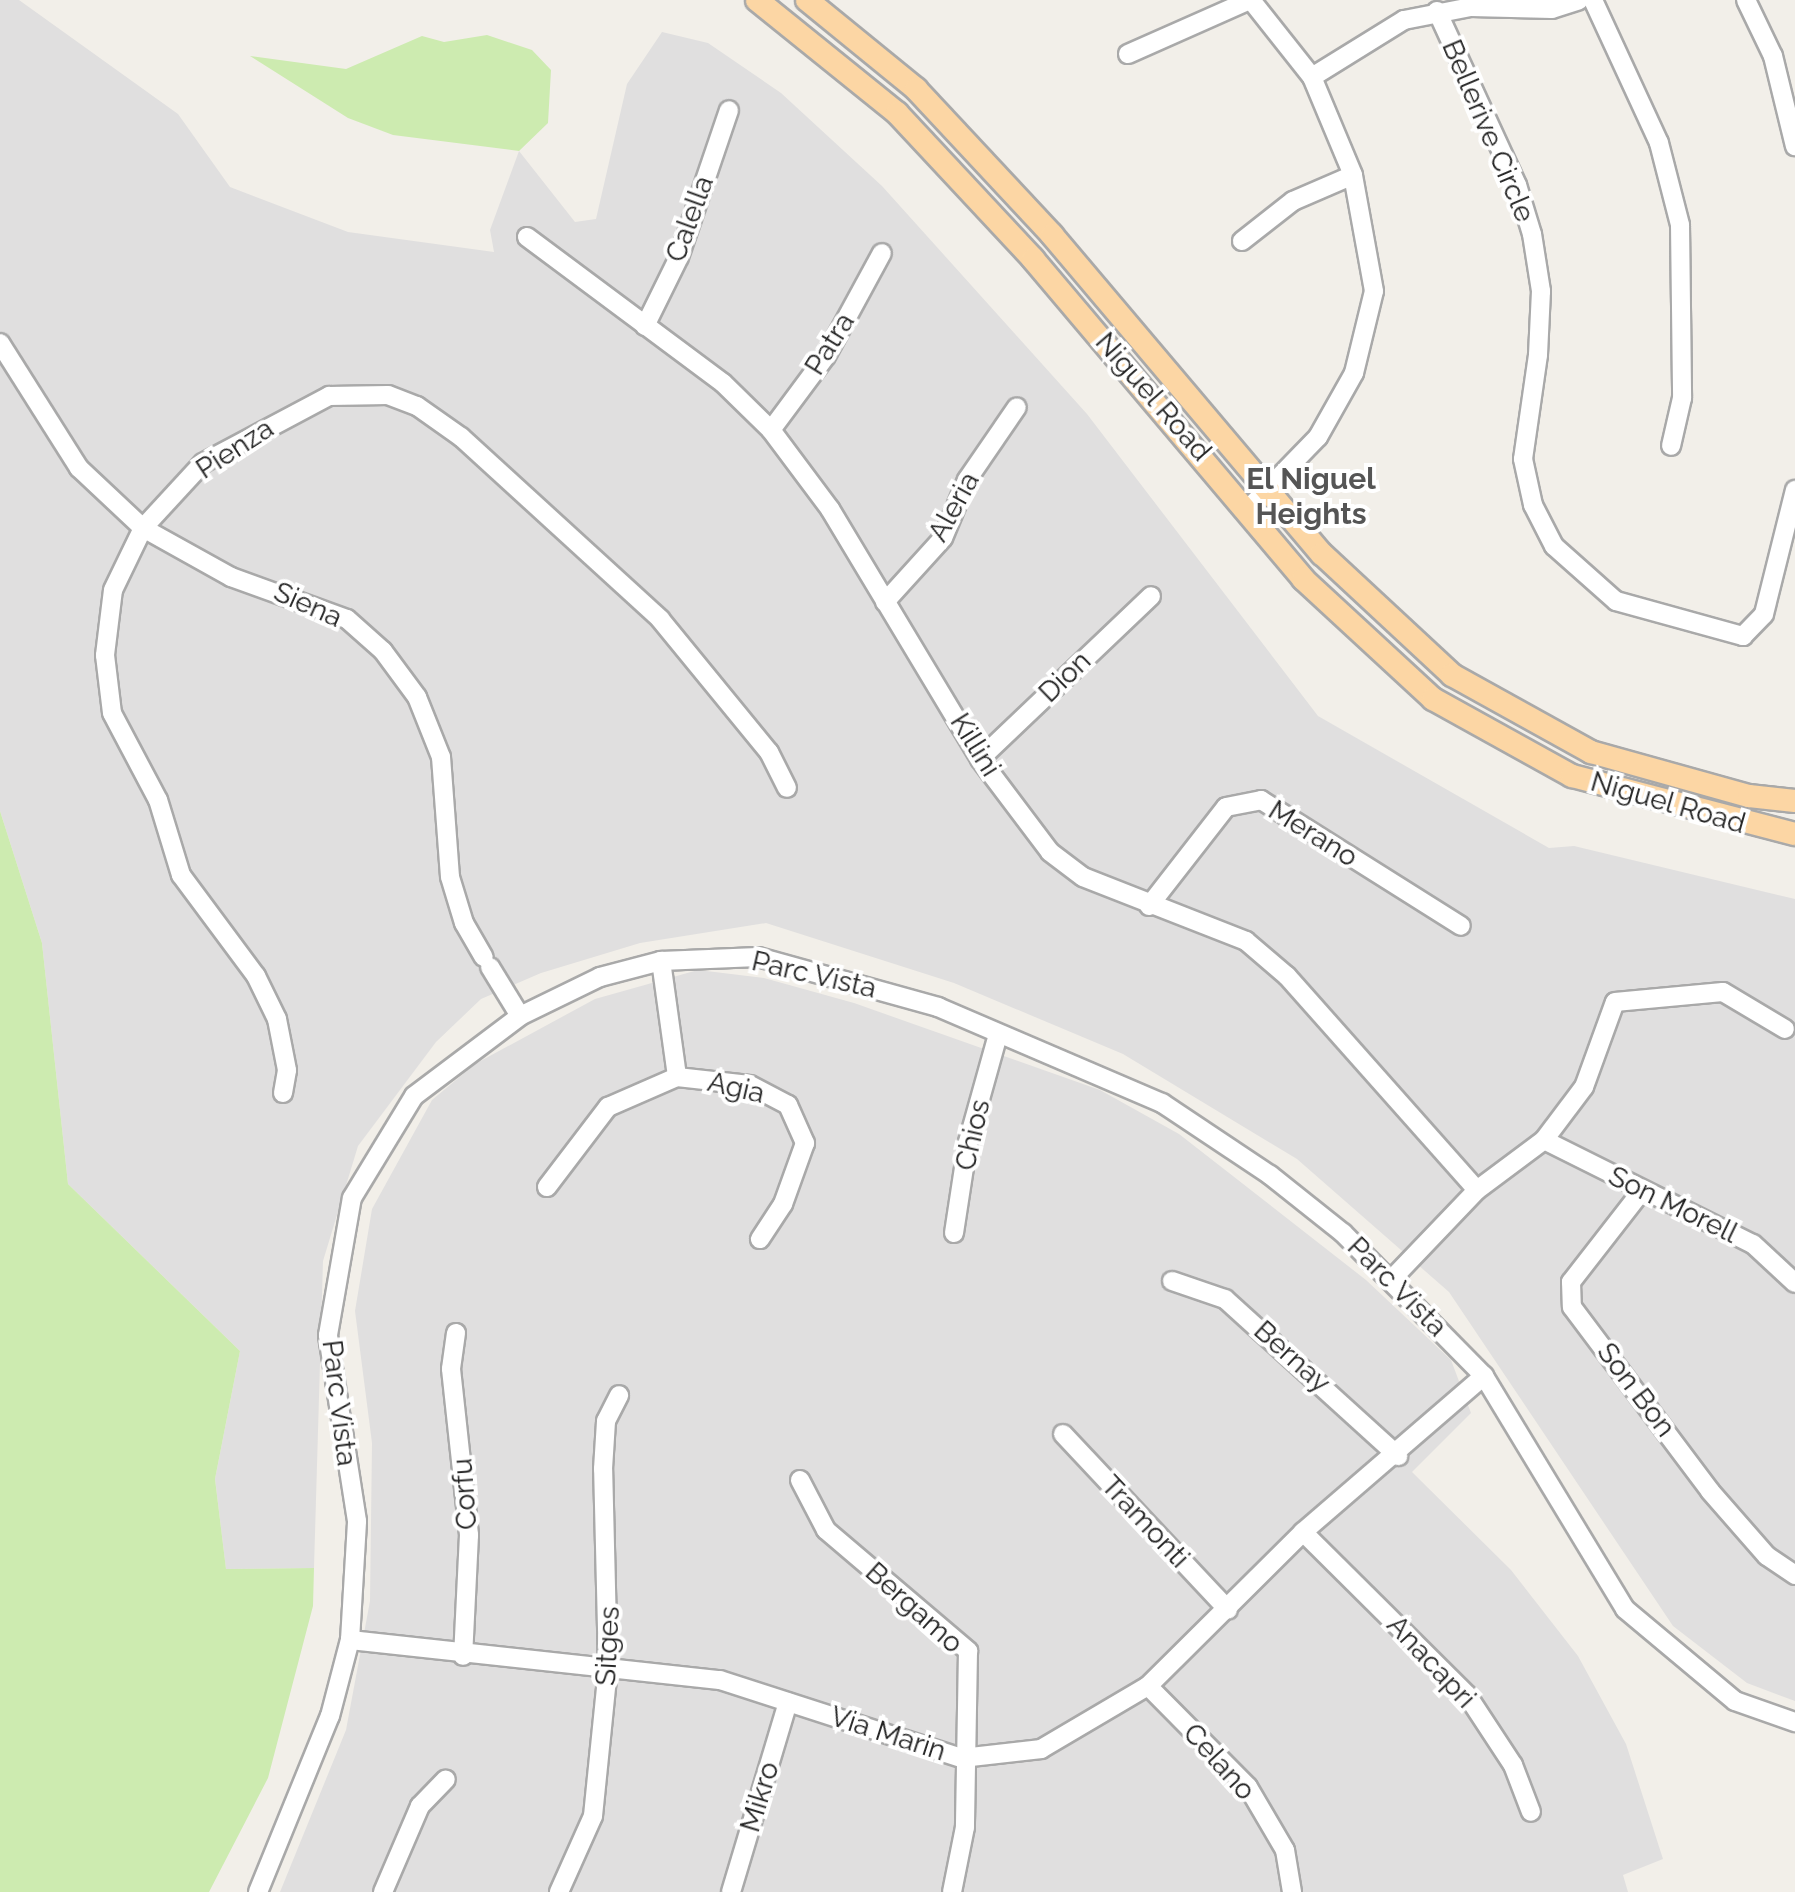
<!DOCTYPE html>
<html>
<head>
<meta charset="utf-8">
<style>
  body { margin:0 }
  #map { position:relative; width:1795px; height:1892px; overflow:hidden; background:#f2efe9; font-family:Raleway,sans-serif }
  div>[style] { position:absolute }
  .residential>* { inset:0; background:#e0dfdf }
  .grass>* { inset:0; background:#cdebb0 }
  .roads { filter:drop-shadow(2px 0 #a9a9a9) drop-shadow(-2px 0 #a9a9a9) drop-shadow(0 2px #a9a9a9) drop-shadow(0 -2px #a9a9a9) }
  .minor>* { height:18px; margin:-9px; padding:0 9px; transform-origin:9px; border-radius:9px; background:#fff }
  .major>* { height:22px; margin:-11px; padding:0 11px; transform-origin:11px; border-radius:11px; background:#fcd6a4 }
  span { translate:-50% -50%; white-space:nowrap; text-align:center; line-height:1.15; -webkit-text-stroke:8px #fff; paint-order:stroke }
  .street-label { font-size:28px; color:#222 }
  .neighbourhood-label { font-size:30px; color:#555; font-weight:700 }
</style>
</head>
<body>
<div id="map">
  <div class="residential">
    <div style="clip-path:polygon(0 0,19px 0,178px 114px,230px 187px,348px 232px,494px 252px,490px 230px,519px 151px,575px 222px,596px 219px,627px 84px,662px 32px,708px 43px,781px 93px,882px 186px,1087px 414px,1318px 716px,1549px 848px,1574px 846px,1795px 899px,1795px 1701px,1747px 1683px,1673px 1626px,1449px 1292px,1297px 1159px,1123px 1054px,954px 983px,766px 923px,640px 943px,541px 973px,481px 999px,436px 1042px,358px 1146px,323px 1261px,314px 1568px,226px 1569px,215px 1479px,240px 1351px,68px 1184px,42px 943px,0 811px)"></div>
    <div style="clip-path:polygon(698px 970px,764px 978px,854px 1003px,1100px 1090px,1179px 1134px,1366px 1280px,1451px 1360px,1471px 1413px,1412px 1472px,1511px 1570px,1578px 1656px,1626px 1744px,1663px 1859px,1623px 1875px,1628px 1892px,280px 1892px,346px 1730px,370px 1601px,372px 1443px,355px 1311px,372px 1209px,432px 1100px,475px 1064px,595px 999px)"></div>
  </div>
  <div class="grass">
    <div style="clip-path:polygon(487px 35px,532px 50px,551px 70px,548px 123px,519px 151px,393px 135px,348px 118px,250px 56px,346px 69px,422px 36px,444px 42px)"></div>
    <div style="clip-path:polygon(0 811px,42px 943px,68px 1184px,240px 1351px,215px 1479px,226px 1569px,314px 1568px,313px 1606px,268px 1778px,209px 1892px,0 1892px)"></div>
  </div>
  <div class="roads">
    <div class="minor">
      <div style="left:1593px;top:0;width:157px;rotate:65.2deg"></div>
      <div style="left:1659px;top:143px;width:85px;rotate:75.6deg"></div>
      <div style="left:1680px;top:225px;width:173px;rotate:89.3deg"></div>
      <div style="left:1682px;top:398px;width:49px;rotate:102.9deg"></div>
      <div style="left:1746px;top:0;width:62px;rotate:64.3deg"></div>
      <div style="left:1773px;top:56px;width:93px;rotate:76.3deg"></div>
      <div style="left:1437px;top:11px;width:192px;rotate:65.3deg"></div>
      <div style="left:1517px;top:185px;width:51px;rotate:73deg"></div>
      <div style="left:1532px;top:234px;width:58px;rotate:81deg"></div>
      <div style="left:1541px;top:291px;width:64px;rotate:92.7deg"></div>
      <div style="left:1538px;top:355px;width:105px;rotate:98.2deg"></div>
      <div style="left:1523px;top:459px;width:47px;rotate:77.7deg"></div>
      <div style="left:1533px;top:505px;width:46px;rotate:62.9deg"></div>
      <div style="left:1554px;top:546px;width:83px;rotate:41.6deg"></div>
      <div style="left:1616px;top:601px;width:132px;rotate:15.4deg"></div>
      <div style="left:1743px;top:636px;width:30px;rotate:-46deg"></div>
      <div style="left:1764px;top:614px;width:128px;rotate:-76deg"></div>
      <div style="left:1128px;top:54px;width:133px;rotate:-23.9deg"></div>
      <div style="left:1312px;top:77px;width:108px;rotate:-31.8deg"></div>
      <div style="left:1404px;top:20px;width:68px;rotate:-11deg"></div>
      <div style="left:1471px;top:7px;width:81px;rotate:1.4deg"></div>
      <div style="left:1552px;top:9px;width:28px;rotate:-18deg"></div>
      <div style="left:527px;top:237px;width:244px;rotate:36.7deg"></div>
      <div style="left:723px;top:383px;width:67px;rotate:44.4deg"></div>
      <div style="left:771px;top:430px;width:99px;rotate:53.2deg"></div>
      <div style="left:830px;top:509px;width:292px;rotate:59deg"></div>
      <div style="left:980px;top:759px;width:116px;rotate:53deg"></div>
      <div style="left:1050px;top:852px;width:41px;rotate:37.1deg"></div>
      <div style="left:1083px;top:877px;width:175px;rotate:21.4deg"></div>
      <div style="left:1246px;top:941px;width:54px;rotate:40.5deg"></div>
      <div style="left:1287px;top:976px;width:286px;rotate:48.4deg"></div>
      <div style="left:1242px;top:241px;width:65px;rotate:-38.1deg"></div>
      <div style="left:1293px;top:201px;width:65px;rotate:-23.4deg"></div>
      <div style="left:645px;top:326px;width:77px;rotate:-63.8deg"></div>
      <div style="left:679px;top:257px;width:155px;rotate:-71.2deg"></div>
      <div style="left:0;top:343px;width:148px;rotate:57.7deg"></div>
      <div style="left:79px;top:468px;width:88px;rotate:43.2deg"></div>
      <div style="left:143px;top:528px;width:101px;rotate:29.1deg"></div>
      <div style="left:231px;top:577px;width:123px;rotate:19.9deg"></div>
      <div style="left:347px;top:619px;width:48px;rotate:41.6deg"></div>
      <div style="left:383px;top:651px;width:57px;rotate:53.5deg"></div>
      <div style="left:417px;top:697px;width:65px;rotate:68.2deg"></div>
      <div style="left:441px;top:757px;width:120px;rotate:85.7deg"></div>
      <div style="left:450px;top:877px;width:48px;rotate:73.1deg"></div>
      <div style="left:464px;top:923px;width:39px;rotate:60deg"></div>
      <div style="left:771px;top:430px;width:92px;rotate:-53.4deg"></div>
      <div style="left:826px;top:356px;width:117px;rotate:-61.5deg"></div>
      <div style="left:1248px;top:509px;width:100px;rotate:-45.8deg"></div>
      <div style="left:1318px;top:437px;width:73px;rotate:-60.6deg"></div>
      <div style="left:1354px;top:373px;width:84px;rotate:-76.3deg"></div>
      <div style="left:1374px;top:291px;width:118px;rotate:-100.3deg"></div>
      <div style="left:1353px;top:175px;width:106px;rotate:-112.7deg"></div>
      <div style="left:1312px;top:77px;width:98px;rotate:-128.4deg"></div>
      <div style="left:885px;top:602px;width:86px;rotate:-47.8deg"></div>
      <div style="left:943px;top:538px;width:63px;rotate:-67.5deg"></div>
      <div style="left:967px;top:480px;width:88px;rotate:-55.6deg"></div>
      <div style="left:980px;top:759px;width:236px;rotate:-43.6deg"></div>
      <div style="left:1149px;top:906px;width:125px;rotate:-52.1deg"></div>
      <div style="left:1226px;top:807px;width:36px;rotate:-11deg"></div>
      <div style="left:1261px;top:800px;width:236px;rotate:32.2deg"></div>
      <div style="left:661px;top:961px;width:117px;rotate:82.1deg"></div>
      <div style="left:490px;top:967px;width:57px;rotate:58.5deg"></div>
      <div style="left:283px;top:1093px;width:23px;rotate:-80deg"></div>
      <div style="left:287px;top:1070px;width:52px;rotate:-101.1deg"></div>
      <div style="left:277px;top:1019px;width:48px;rotate:-116deg"></div>
      <div style="left:256px;top:976px;width:126px;rotate:-126.6deg"></div>
      <div style="left:181px;top:875px;width:78px;rotate:-107deg"></div>
      <div style="left:158px;top:800px;width:98px;rotate:-117.9deg"></div>
      <div style="left:112px;top:713px;width:58px;rotate:-96.9deg"></div>
      <div style="left:105px;top:655px;width:65px;rotate:-83deg"></div>
      <div style="left:113px;top:590px;width:69px;rotate:-64.2deg"></div>
      <div style="left:143px;top:528px;width:88px;rotate:-47.3deg"></div>
      <div style="left:203px;top:463px;width:143px;rotate:-28deg"></div>
      <div style="left:329px;top:396px;width:59px;rotate:-1deg"></div>
      <div style="left:388px;top:395px;width:31px;rotate:21deg"></div>
      <div style="left:417px;top:406px;width:54px;rotate:35.2deg"></div>
      <div style="left:461px;top:437px;width:270px;rotate:42.4deg"></div>
      <div style="left:660px;top:619px;width:172px;rotate:50.7deg"></div>
      <div style="left:769px;top:752px;width:40px;rotate:63.4deg"></div>
      <div style="left:1544px;top:1140px;width:233px;rotate:26.5deg"></div>
      <div style="left:1753px;top:1244px;width:57px;rotate:42.9deg"></div>
      <div style="left:547px;top:1187px;width:101px;rotate:-52.7deg"></div>
      <div style="left:608px;top:1107px;width:75px;rotate:-23.5deg"></div>
      <div style="left:677px;top:1077px;width:73px;rotate:6.3deg"></div>
      <div style="left:750px;top:1085px;width:43px;rotate:27.8deg"></div>
      <div style="left:788px;top:1105px;width:42px;rotate:65.9deg"></div>
      <div style="left:805px;top:1143px;width:65px;rotate:109.8deg"></div>
      <div style="left:783px;top:1204px;width:42px;rotate:123.3deg"></div>
      <div style="left:1641px;top:1192px;width:114px;rotate:127.9deg"></div>
      <div style="left:1571px;top:1282px;width:25px;rotate:88deg"></div>
      <div style="left:1572px;top:1307px;width:230px;rotate:53.1deg"></div>
      <div style="left:1710px;top:1491px;width:86px;rotate:48.8deg"></div>
      <div style="left:1767px;top:1556px;width:34px;rotate:34deg"></div>
      <div style="left:954px;top:1233px;width:92px;rotate:-81.3deg"></div>
      <div style="left:968px;top:1142px;width:108px;rotate:-74.4deg"></div>
      <div style="left:1391px;top:1280px;width:124px;rotate:-46.3deg"></div>
      <div style="left:1477px;top:1190px;width:84px;rotate:-36.7deg"></div>
      <div style="left:1544px;top:1140px;width:66px;rotate:-53deg"></div>
      <div style="left:1584px;top:1087px;width:90px;rotate:-70deg"></div>
      <div style="left:1615px;top:1002px;width:108px;rotate:-5.3deg"></div>
      <div style="left:1723px;top:992px;width:72px;rotate:30.8deg"></div>
      <div style="left:1172px;top:1281px;width:56px;rotate:18.8deg"></div>
      <div style="left:1225px;top:1299px;width:234px;rotate:42.2deg"></div>
      <div style="left:456px;top:1333px;width:36px;rotate:98deg"></div>
      <div style="left:451px;top:1369px;width:167px;rotate:83.8deg"></div>
      <div style="left:469px;top:1535px;width:121px;rotate:92.8deg"></div>
      <div style="left:1063px;top:1434px;width:241px;rotate:46.8deg"></div>
      <div style="left:800px;top:1480px;width:56px;rotate:62.5deg"></div>
      <div style="left:826px;top:1530px;width:187px;rotate:40.4deg"></div>
      <div style="left:968px;top:1651px;width:176px;rotate:91deg"></div>
      <div style="left:965px;top:1827px;width:66px;rotate:101.3deg"></div>
      <div style="left:1303px;top:1532px;width:231px;rotate:44.8deg"></div>
      <div style="left:1467px;top:1695px;width:84px;rotate:56.7deg"></div>
      <div style="left:1513px;top:1765px;width:50px;rotate:69deg"></div>
      <div style="left:350px;top:1640px;width:372px;rotate:6.2deg"></div>
      <div style="left:720px;top:1680px;width:254px;rotate:17.9deg"></div>
      <div style="left:962px;top:1758px;width:80px;rotate:-6.5deg"></div>
      <div style="left:1041px;top:1749px;width:124px;rotate:-30.5deg"></div>
      <div style="left:1148px;top:1686px;width:218px;rotate:-44.8deg"></div>
      <div style="left:1303px;top:1532px;width:239px;rotate:-40.8deg"></div>
      <div style="left:1148px;top:1686px;width:142px;rotate:45.3deg"></div>
      <div style="left:1248px;top:1787px;width:73px;rotate:59.6deg"></div>
      <div style="left:1285px;top:1850px;width:43px;rotate:80.5deg"></div>
      <div style="left:258px;top:1892px;width:190px;rotate:-67.8deg"></div>
      <div style="left:330px;top:1716px;width:79px;rotate:-75.3deg"></div>
      <div style="left:350px;top:1640px;width:119px;rotate:-86.6deg"></div>
      <div style="left:357px;top:1521px;width:188px;rotate:-98.9deg"></div>
      <div style="left:328px;top:1335px;width:139px;rotate:-80.1deg"></div>
      <div style="left:352px;top:1198px;width:119px;rotate:-58.7deg"></div>
      <div style="left:414px;top:1096px;width:133px;rotate:-37deg"></div>
      <div style="left:520px;top:1016px;width:89px;rotate:-26deg"></div>
      <div style="left:600px;top:977px;width:63px;rotate:-14.7deg"></div>
      <div style="left:661px;top:961px;width:97px;rotate:-2.4deg"></div>
      <div style="left:758px;top:957px;width:187px;rotate:15.5deg"></div>
      <div style="left:938px;top:1007px;width:244px;rotate:23.2deg"></div>
      <div style="left:1162px;top:1103px;width:130px;rotate:33.7deg"></div>
      <div style="left:1270px;top:1175px;width:93px;rotate:38.5deg"></div>
      <div style="left:1343px;top:1233px;width:201px;rotate:45.4deg"></div>
      <div style="left:1484px;top:1376px;width:272px;rotate:58.8deg"></div>
      <div style="left:1625px;top:1609px;width:143px;rotate:39.9deg"></div>
      <div style="left:1735px;top:1701px;width:64px;rotate:19.3deg"></div>
      <div style="left:383px;top:1892px;width:94px;rotate:-66.7deg"></div>
      <div style="left:420px;top:1806px;width:37px;rotate:-46deg"></div>
      <div style="left:559px;top:1892px;width:83px;rotate:-65.9deg"></div>
      <div style="left:593px;top:1816px;width:148px;rotate:-84.2deg"></div>
      <div style="left:608px;top:1669px;width:200px;rotate:-91.4deg"></div>
      <div style="left:603px;top:1469px;width:48px;rotate:-86.4deg"></div>
      <div style="left:606px;top:1421px;width:29px;rotate:-63deg"></div>
      <div style="left:731px;top:1892px;width:198px;rotate:-73.3deg"></div>
    </div>
    <div class="major">
      <div style="left:757px;top:0;width:180px;rotate:38.9deg"></div>
      <div style="left:897px;top:113px;width:200px;rotate:47deg"></div>
      <div style="left:1033px;top:259px;width:419px;rotate:49.8deg"></div>
      <div style="left:1303px;top:579px;width:177px;rotate:42.7deg"></div>
      <div style="left:1433px;top:699px;width:159px;rotate:29deg"></div>
      <div style="left:1572px;top:776px;width:230px;rotate:14.6deg"></div>
      <div style="left:807px;top:0;width:141px;rotate:39.2deg"></div>
      <div style="left:916px;top:89px;width:200px;rotate:47deg"></div>
      <div style="left:1052px;top:235px;width:418px;rotate:49.8deg"></div>
      <div style="left:1322px;top:554px;width:178px;rotate:42.9deg"></div>
      <div style="left:1452px;top:675px;width:159px;rotate:29deg"></div>
      <div style="left:1591px;top:752px;width:164px;rotate:15.6deg"></div>
      <div style="left:1749px;top:796px;width:46px;rotate:6.2deg"></div>
    </div>
  </div>
  <div class="street-label">
    <span style="left:1488px;top:131px;rotate:67deg">Bellerive Circle</span>
    <span style="left:690px;top:219px;rotate:-70deg">Calella</span>
    <span style="left:830px;top:344px;rotate:-58deg">Patra</span>
    <span style="left:1153px;top:397px;rotate:49deg">Niguel Road</span>
    <span style="left:235px;top:449px;rotate:-33deg">Pienza</span>
    <span style="left:954px;top:507px;rotate:-61deg">Aleria</span>
    <span style="left:308px;top:605px;rotate:24deg">Siena</span>
    <span style="left:1065px;top:677px;rotate:-44deg">Dion</span>
    <span style="left:975px;top:745px;rotate:58deg">Killini</span>
    <span style="left:1668px;top:803px;rotate:16deg">Niguel Road</span>
    <span style="left:1313px;top:834px;rotate:32deg">Merano</span>
    <span style="left:814px;top:975px;rotate:13deg">Parc Vista</span>
    <span style="left:736px;top:1088px;rotate:13deg">Agia</span>
    <span style="left:973px;top:1135px;rotate:-77deg">Chios</span>
    <span style="left:1673px;top:1205px;rotate:26deg">Son Morell</span>
    <span style="left:1397px;top:1287px;rotate:45deg">Parc Vista</span>
    <span style="left:1292px;top:1357px;rotate:42deg">Bernay</span>
    <span style="left:1636px;top:1390px;rotate:53deg">Son Bon</span>
    <span style="left:339px;top:1403px;rotate:83deg">Parc Vista</span>
    <span style="left:465px;top:1494px;rotate:-94deg">Corfu</span>
    <span style="left:1145px;top:1522px;rotate:47deg">Tramonti</span>
    <span style="left:914px;top:1608px;rotate:42deg">Bergamo</span>
    <span style="left:608px;top:1646px;rotate:-87deg">Sitges</span>
    <span style="left:1431px;top:1662px;rotate:47deg">Anacapri</span>
    <span style="left:888px;top:1734px;rotate:18deg">Via Marin</span>
    <span style="left:1219px;top:1762px;rotate:48deg">Celano</span>
    <span style="left:760px;top:1797px;rotate:-73deg">Mikro</span>
  </div>
  <div class="neighbourhood-label">
    <span style="left:1311px;top:496px">El Niguel<br>Heights</span>
  </div>
</div>
</body>
</html>
